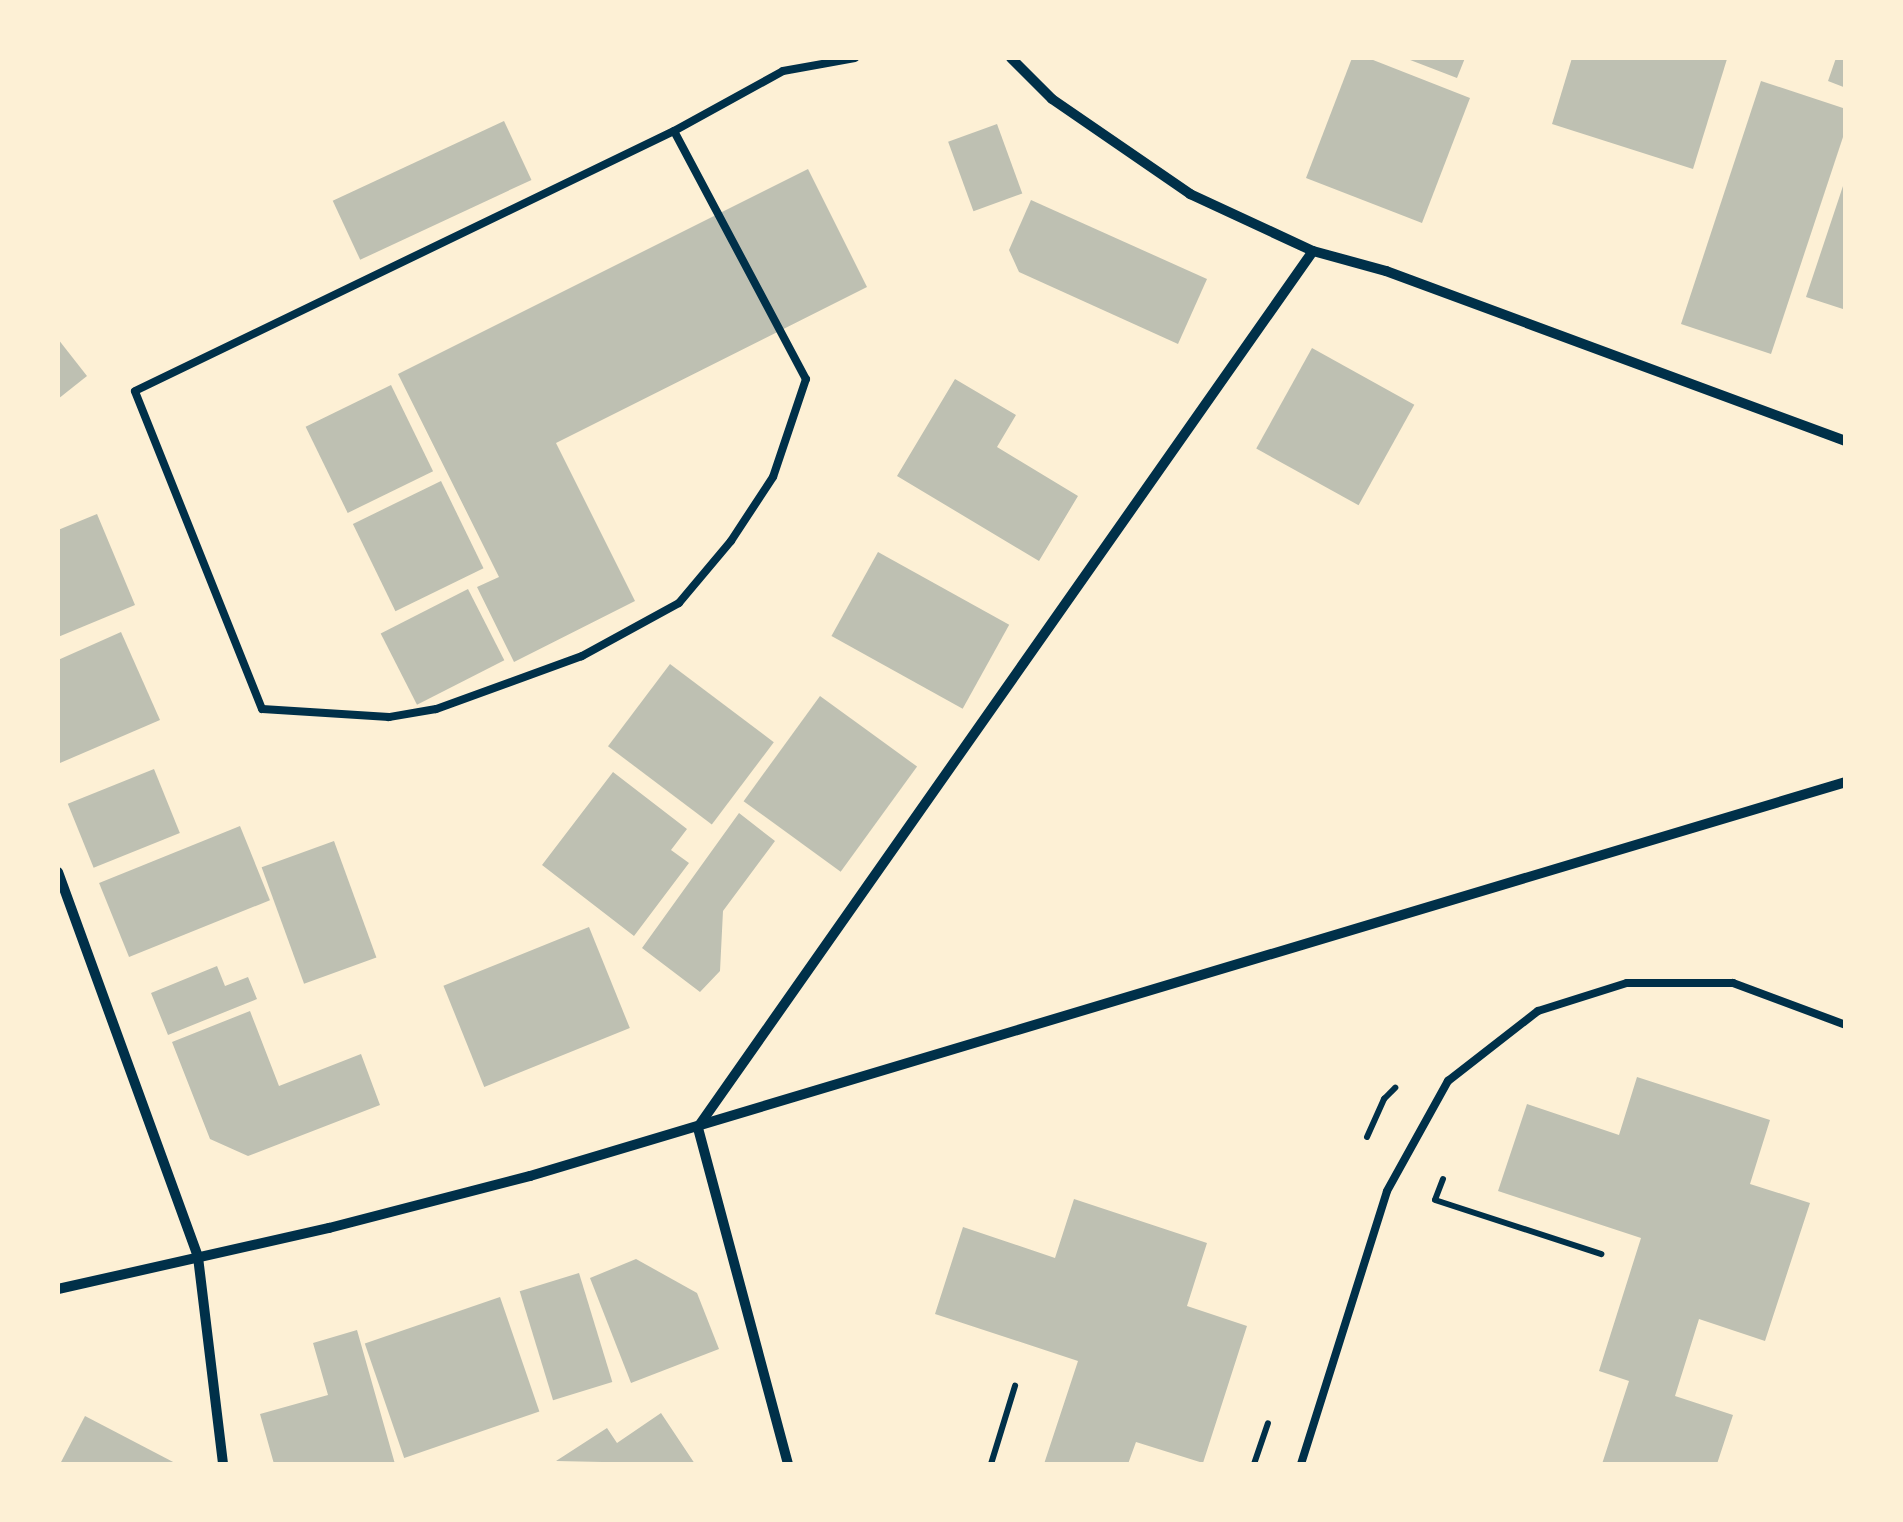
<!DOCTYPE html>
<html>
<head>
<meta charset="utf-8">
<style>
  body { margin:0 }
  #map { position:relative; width:1903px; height:1522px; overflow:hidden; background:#fdf0d5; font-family:"DM Sans",sans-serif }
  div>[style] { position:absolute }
  .building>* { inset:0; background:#bec0b2; transform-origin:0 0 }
  .path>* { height:6px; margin:-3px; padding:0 3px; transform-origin:3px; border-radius:3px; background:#003049 }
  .service>* { height:8px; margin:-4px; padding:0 4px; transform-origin:4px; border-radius:4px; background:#003049 }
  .minor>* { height:10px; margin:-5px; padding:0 5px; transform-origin:5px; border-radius:5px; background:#003049 }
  span { translate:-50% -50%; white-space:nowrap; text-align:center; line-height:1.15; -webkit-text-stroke:10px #fdf0d5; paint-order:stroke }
  .frame { position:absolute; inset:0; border:60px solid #fdf0d5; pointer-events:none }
</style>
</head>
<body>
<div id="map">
  <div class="building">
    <div style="clip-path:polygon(1352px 58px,1368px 58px,1470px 98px,1422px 223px,1306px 178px)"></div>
    <div style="clip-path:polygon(1405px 58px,1465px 58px,1457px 78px)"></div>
    <div style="clip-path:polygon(1572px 58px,1727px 59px,1693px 169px,1552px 124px)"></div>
    <div style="clip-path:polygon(1836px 58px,1846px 58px,1846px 88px,1828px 81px)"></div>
    <div style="clip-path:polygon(1761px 81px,1846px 109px,1846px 128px,1771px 354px,1681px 324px)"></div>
    <div style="left:504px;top:121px;width:65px;height:189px;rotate:65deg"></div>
    <div style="left:997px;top:124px;width:74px;height:52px;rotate:70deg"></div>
    <div style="clip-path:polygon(808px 169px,867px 287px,556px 443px,635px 601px,514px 662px,477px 587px,499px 577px,398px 374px)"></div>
    <div style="clip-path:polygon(1845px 180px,1846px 180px,1846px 310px,1806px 297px)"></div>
    <div style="clip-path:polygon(1031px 200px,1207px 279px,1178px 344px,1019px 272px,1009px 250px)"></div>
    <div style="clip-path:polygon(58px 339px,87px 376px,58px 399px)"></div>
    <div style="left:1312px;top:348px;width:117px;height:115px;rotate:29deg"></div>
    <div style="clip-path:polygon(955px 379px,1016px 415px,997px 447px,1078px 496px,1039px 561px,897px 476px)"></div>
    <div style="left:391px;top:385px;width:96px;height:95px;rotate:64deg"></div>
    <div style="left:441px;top:481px;width:97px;height:98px;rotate:64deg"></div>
    <div style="clip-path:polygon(97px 514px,135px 605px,58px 637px,58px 530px)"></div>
    <div style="left:878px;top:552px;width:150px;height:96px;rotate:29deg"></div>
    <div style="left:468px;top:589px;width:80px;height:98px;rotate:63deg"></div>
    <div style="clip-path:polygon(121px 632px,160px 720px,60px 763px,58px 660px)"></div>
    <div style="left:670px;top:664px;width:130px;height:103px;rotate:37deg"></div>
    <div style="left:820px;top:696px;width:120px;height:130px;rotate:36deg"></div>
    <div style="left:154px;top:769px;width:69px;height:93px;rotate:68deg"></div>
    <div style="clip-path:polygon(613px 772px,687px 829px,671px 850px,689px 863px,634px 936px,542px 865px)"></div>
    <div style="clip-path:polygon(739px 813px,775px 841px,723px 911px,720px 971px,700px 992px,642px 948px)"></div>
    <div style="left:240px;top:826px;width:80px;height:152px;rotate:68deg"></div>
    <div style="left:334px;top:841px;width:124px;height:77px;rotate:70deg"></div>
    <div style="left:589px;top:927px;width:109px;height:157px;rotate:68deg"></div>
    <div style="clip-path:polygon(217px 966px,225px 986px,248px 977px,257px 999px,168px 1035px,151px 993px)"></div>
    <div style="clip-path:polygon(250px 1011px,279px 1086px,361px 1054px,380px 1105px,248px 1156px,210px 1139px,172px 1042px)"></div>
    <div style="clip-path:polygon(1637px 1077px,1770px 1120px,1750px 1184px,1810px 1203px,1765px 1341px,1699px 1319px,1675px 1396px,1733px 1415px,1717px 1464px,1602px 1464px,1629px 1381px,1599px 1371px,1641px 1238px,1498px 1191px,1527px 1104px,1619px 1135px)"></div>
    <div style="clip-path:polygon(1074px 1199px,1207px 1243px,1187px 1306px,1247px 1326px,1203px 1463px,1136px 1442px,1128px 1464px,1044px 1464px,1078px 1361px,935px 1314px,963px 1227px,1055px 1258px)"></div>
    <div style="clip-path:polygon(636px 1259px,697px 1293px,719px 1349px,631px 1383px,590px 1278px)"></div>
    <div style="left:579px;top:1273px;width:114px;height:62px;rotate:73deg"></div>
    <div style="left:500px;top:1297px;width:121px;height:143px;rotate:71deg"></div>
    <div style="clip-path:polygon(357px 1330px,395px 1464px,274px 1464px,260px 1414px,328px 1395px,313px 1343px)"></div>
    <div style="clip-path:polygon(661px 1413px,695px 1464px,556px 1461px,607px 1428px,617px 1443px)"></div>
    <div style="clip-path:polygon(85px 1416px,177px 1464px,60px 1464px)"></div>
  </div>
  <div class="path">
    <div style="left:1367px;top:1137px;width:42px;rotate:-65.9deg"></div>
    <div style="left:1384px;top:1099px;width:16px;rotate:-45deg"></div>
    <div style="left:1443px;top:1179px;width:22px;rotate:111deg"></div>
    <div style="left:1435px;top:1200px;width:175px;rotate:18deg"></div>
    <div style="left:991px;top:1464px;width:82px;rotate:-72.9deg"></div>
    <div style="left:1254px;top:1464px;width:43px;rotate:-71.1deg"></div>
  </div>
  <div class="service">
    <div style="left:674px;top:131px;width:281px;rotate:62deg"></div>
    <div style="left:806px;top:379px;width:103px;rotate:108.6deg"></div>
    <div style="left:773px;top:477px;width:77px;rotate:123.3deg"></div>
    <div style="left:731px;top:541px;width:81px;rotate:130deg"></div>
    <div style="left:679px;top:603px;width:111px;rotate:151.3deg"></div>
    <div style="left:582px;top:656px;width:155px;rotate:160deg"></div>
    <div style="left:436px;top:709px;width:48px;rotate:170.3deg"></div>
    <div style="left:389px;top:717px;width:127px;rotate:-176.4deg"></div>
    <div style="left:262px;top:709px;width:342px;rotate:-111.8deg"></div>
    <div style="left:135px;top:391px;width:598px;rotate:-25.75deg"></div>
    <div style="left:674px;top:131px;width:124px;rotate:-28.8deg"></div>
    <div style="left:783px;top:71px;width:73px;rotate:-10.2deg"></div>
    <div style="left:1301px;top:1464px;width:286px;rotate:-72.5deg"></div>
    <div style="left:1387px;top:1191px;width:126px;rotate:-61deg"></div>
    <div style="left:1448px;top:1081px;width:114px;rotate:-37.9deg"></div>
    <div style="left:1538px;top:1011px;width:93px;rotate:-17.5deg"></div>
    <div style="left:1627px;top:983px;width:106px"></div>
    <div style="left:1733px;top:983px;width:121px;rotate:20.4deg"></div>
  </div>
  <div class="minor">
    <div style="left:1011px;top:58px;width:58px;rotate:45deg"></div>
    <div style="left:1052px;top:99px;width:168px;rotate:34.5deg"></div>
    <div style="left:1190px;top:194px;width:136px;rotate:24.9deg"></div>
    <div style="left:1313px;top:251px;width:76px;rotate:15.3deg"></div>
    <div style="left:1386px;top:271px;width:490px;rotate:20.3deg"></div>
    <div style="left:58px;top:872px;width:410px;rotate:70deg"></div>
    <div style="left:198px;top:1257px;width:209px;rotate:83.1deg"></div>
    <div style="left:58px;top:1289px;width:278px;rotate:-12.7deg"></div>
    <div style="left:329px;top:1228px;width:208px;rotate:-14.5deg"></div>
    <div style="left:530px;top:1176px;width:1374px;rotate:-16.67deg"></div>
    <div style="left:788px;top:1464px;width:349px;rotate:-105deg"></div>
    <div style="left:698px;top:1127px;width:1070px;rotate:-54.93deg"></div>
  </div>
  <div class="frame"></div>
</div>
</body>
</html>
